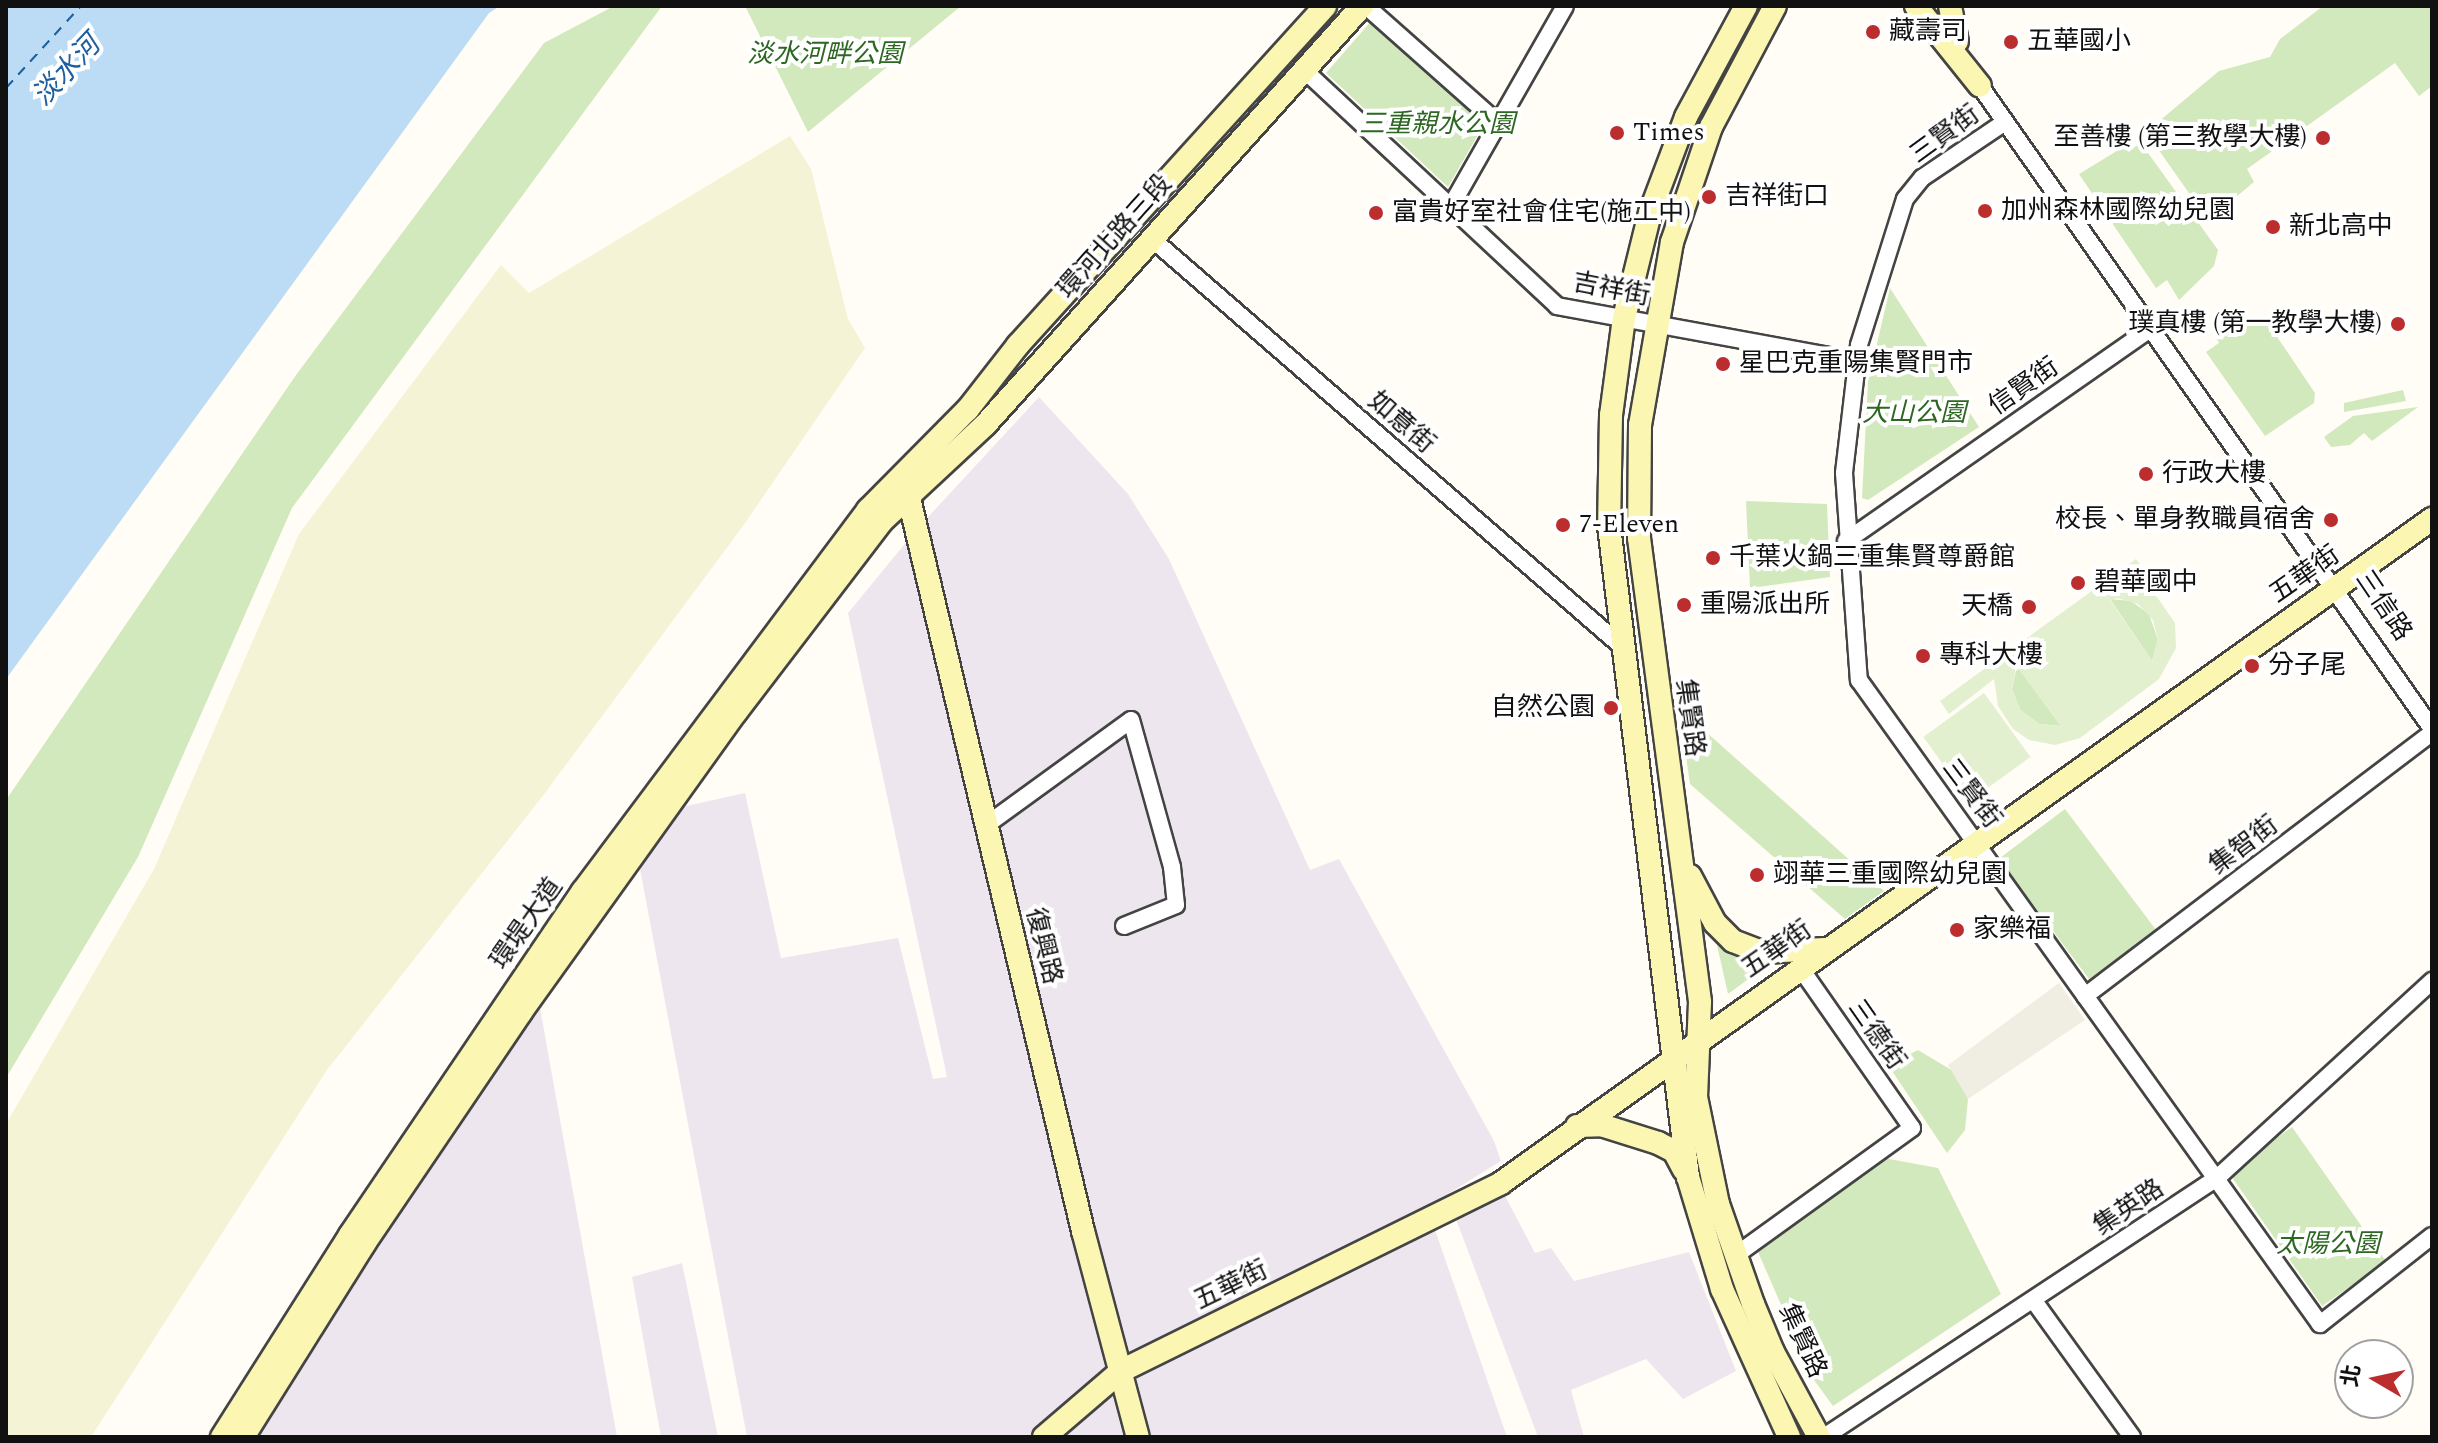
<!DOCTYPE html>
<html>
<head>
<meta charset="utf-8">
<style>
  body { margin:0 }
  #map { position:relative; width:2438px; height:1443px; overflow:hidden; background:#fffdf5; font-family:Spectral,"Noto Sans TC",serif }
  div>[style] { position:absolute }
  .industrial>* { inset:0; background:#eee6ee }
  .farmland>* { inset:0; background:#f4f3d5 }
  .green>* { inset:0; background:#d2e9be; transform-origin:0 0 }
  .pitch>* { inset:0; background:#e3f0d0; transform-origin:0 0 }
  .plaza>* { inset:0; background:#f0ede2 }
  .water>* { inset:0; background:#bbdcf4 }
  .ferry>* { height:2px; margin-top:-1px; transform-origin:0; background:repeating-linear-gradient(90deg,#1d5f9f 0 10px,transparent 0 18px) }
  .roads { filter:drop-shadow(2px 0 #444) drop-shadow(-2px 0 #444) drop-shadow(0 2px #444) drop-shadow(0 -2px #444) }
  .street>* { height:16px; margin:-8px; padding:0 8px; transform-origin:8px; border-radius:8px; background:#fff }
  .secondary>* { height:22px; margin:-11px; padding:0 11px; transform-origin:11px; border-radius:11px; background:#fbf7b3 }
  .dots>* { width:22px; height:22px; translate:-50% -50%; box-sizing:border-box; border:4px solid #fff; border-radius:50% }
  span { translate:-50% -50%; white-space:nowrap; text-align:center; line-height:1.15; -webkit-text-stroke:8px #fff; paint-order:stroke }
  .poi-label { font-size:26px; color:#111 }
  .left { translate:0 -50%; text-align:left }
  .right { translate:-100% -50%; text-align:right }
  .park-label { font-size:26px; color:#2d6722; font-style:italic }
  .street-label { font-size:26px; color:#111 }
  .water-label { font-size:28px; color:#1d5f9f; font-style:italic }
  .frame { position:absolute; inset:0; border:8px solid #111; pointer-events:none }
  .north { position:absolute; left:2334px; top:1339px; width:80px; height:80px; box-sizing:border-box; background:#fff; border:2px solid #a0a0a0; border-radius:50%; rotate:279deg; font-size:22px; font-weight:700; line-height:32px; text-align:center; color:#111 }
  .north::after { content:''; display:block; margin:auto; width:28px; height:36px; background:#bc2e2d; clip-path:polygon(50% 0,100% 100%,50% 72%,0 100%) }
</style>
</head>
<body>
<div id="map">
  <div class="industrial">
    <div style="clip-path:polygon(1039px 397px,1128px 494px,1169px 559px,1310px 870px,1339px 859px,1494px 1141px,1501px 1161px,1427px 1207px,1507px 1437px,747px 1437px,640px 869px,682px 807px,745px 793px,781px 958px,898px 938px,933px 1079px,947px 1077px,848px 613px,917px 529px)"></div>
    <div style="clip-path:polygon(540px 1008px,617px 1437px,255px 1437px,403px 1205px)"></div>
    <div style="clip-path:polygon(1503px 1192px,1535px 1253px,1551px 1248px,1574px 1281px,1689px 1252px,1736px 1371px,1683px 1399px,1646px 1359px,1571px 1390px,1584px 1437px,1538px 1437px,1454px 1214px)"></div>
    <div style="clip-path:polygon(682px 1263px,718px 1437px,661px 1437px,632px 1277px)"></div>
  </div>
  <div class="farmland">
    <div style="clip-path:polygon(790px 136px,811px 169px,848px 319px,865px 348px,743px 526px,545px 793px,327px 1070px,91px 1437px,6px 1437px,6px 1124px,154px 869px,299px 534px,501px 265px,529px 293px)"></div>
  </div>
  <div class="green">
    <div style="clip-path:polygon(614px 6px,662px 6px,292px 508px,138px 857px,6px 1078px,6px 800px,296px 375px,544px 43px)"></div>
    <div style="clip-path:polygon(745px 6px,961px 6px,808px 132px)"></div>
    <div style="clip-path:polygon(2323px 6px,2432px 6px,2432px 86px,2419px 96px,2395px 63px,2247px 169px,2254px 182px,2208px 220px,2146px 132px,2219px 71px,2270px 57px,2280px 39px)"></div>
    <div style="clip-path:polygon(1373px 19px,1487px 119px,1448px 187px,1326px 73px)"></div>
    <div style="clip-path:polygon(2130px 143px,2143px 146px,2218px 250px,2214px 266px,2179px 300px,2167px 280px,2156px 288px,2079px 174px)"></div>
    <div style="clip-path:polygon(1890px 288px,1979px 427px,1868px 500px,1862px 498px,1868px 382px)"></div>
    <div style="clip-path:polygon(2251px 316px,2265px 319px,2315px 393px,2314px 403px,2265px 436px,2206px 352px,2219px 343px,2215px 336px)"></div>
    <div style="clip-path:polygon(2403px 390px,2406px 401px,2344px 412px,2344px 403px)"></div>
    <div style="clip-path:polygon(2418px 407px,2372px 441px,2364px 433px,2350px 445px,2331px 447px,2324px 437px,2353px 416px)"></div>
    <div style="clip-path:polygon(1746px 501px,1827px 504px,1830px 577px,1750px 588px)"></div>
    <div style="clip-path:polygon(2110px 599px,2131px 601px,2149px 614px,2158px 640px,2152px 661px)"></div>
    <div style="clip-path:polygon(2017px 666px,2061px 726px,2039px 724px,2020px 710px,2012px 689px)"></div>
    <div style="clip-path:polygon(1679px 708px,1786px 803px,1884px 891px,1845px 919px,1690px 784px)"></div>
    <div style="left:2065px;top:809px;width:153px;height:83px;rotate:53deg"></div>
    <div style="clip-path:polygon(1720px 944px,1762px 969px,1728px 994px,1717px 945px)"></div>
    <div style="clip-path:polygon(1918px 1050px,1958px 1074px,1968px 1099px,1965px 1130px,1947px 1153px,1888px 1065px)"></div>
    <div style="left:2292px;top:1127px;width:164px;height:78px;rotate:55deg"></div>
    <div style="clip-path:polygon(1884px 1158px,1938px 1168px,2001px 1294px,1833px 1406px,1814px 1380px,1758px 1252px)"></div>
  </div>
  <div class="pitch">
    <div style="clip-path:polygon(evenodd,2136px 559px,2146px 573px,2130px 585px,2157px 597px,2175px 623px,2176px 648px,2159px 679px,2080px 738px,2055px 745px,2029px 740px,2013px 729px,1998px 706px,1994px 679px,1949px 714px,1940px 701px,2136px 559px,2117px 598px,2138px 604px,2153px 620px,2158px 640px,2152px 661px,2110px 600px,2117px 598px,2136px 559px,2016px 667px,2017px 667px,2061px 726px,2039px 724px,2020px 710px,2012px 689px,2016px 667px)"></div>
    <div style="left:1984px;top:693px;width:79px;height:75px;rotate:54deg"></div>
  </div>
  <div class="plaza">
    <div style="clip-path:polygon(2059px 983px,2085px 1020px,1968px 1099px,1948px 1065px)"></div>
  </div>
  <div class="water">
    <div style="clip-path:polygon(6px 6px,500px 6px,489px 13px,6px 679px)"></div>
  </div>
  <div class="ferry">
    <div style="left:6px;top:88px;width:111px;rotate:-47.6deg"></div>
  </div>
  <div class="roads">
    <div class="street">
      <div style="left:1366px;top:6px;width:176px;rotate:41.6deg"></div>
      <div style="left:1302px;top:68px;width:349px;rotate:43deg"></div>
      <div style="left:1557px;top:306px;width:304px;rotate:10.4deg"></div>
      <div style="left:1980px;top:86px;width:786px;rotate:54.89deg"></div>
      <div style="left:2005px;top:122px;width:100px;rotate:146deg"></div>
      <div style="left:1922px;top:178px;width:27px;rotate:129deg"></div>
      <div style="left:1905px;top:199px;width:153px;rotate:107.5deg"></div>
      <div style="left:1859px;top:345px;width:129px;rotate:96.7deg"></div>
      <div style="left:1844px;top:473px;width:208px;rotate:85.9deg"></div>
      <div style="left:1859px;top:680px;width:792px;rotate:54.4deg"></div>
      <div style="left:2320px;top:1324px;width:142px;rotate:-38.2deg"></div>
      <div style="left:1451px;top:206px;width:230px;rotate:-60.3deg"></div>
      <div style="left:1151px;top:238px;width:620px;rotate:40.94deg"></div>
      <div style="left:1846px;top:541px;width:372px;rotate:-34.9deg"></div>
      <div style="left:985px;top:826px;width:180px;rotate:-36deg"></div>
      <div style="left:1131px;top:720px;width:153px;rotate:74.4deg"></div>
      <div style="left:1172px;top:867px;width:38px;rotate:84deg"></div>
      <div style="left:1176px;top:905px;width:56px;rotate:158deg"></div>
      <div style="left:2085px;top:996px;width:435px;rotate:-37.2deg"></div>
      <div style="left:1736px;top:1255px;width:217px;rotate:-35.8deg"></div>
      <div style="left:1912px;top:1128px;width:194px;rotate:-124.9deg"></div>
      <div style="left:2034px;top:1301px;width:168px;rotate:54.2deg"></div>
      <div style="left:1824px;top:1437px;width:471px;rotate:-33.4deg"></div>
      <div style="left:2217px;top:1178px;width:292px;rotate:-42.5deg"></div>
    </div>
    <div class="secondary">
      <div style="left:1746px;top:6px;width:126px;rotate:118.4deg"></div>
      <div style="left:1686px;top:117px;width:103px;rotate:110.6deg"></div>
      <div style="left:1650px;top:213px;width:108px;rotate:103.9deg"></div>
      <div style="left:1624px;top:318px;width:98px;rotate:97.6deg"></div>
      <div style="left:1611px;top:415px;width:111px;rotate:91deg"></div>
      <div style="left:1609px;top:526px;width:656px;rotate:83.08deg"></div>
      <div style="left:1688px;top:1177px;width:117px;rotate:73.1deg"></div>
      <div style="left:1722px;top:1289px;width:162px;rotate:65.6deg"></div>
      <div style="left:1775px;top:6px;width:137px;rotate:117.9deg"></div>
      <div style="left:1711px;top:127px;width:121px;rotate:108.7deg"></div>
      <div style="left:1672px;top:242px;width:186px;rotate:99.9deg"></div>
      <div style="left:1640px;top:425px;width:113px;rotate:90.5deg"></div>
      <div style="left:1639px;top:538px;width:468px;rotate:82.5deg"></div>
      <div style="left:1700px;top:1002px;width:95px;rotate:92.4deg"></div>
      <div style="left:1696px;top:1097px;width:109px;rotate:78.4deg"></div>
      <div style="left:1718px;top:1204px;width:106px;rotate:70.7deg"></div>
      <div style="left:1753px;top:1304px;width:52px;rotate:67.4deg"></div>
      <div style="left:1773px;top:1352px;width:97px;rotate:61.6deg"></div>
      <div style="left:1916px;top:6px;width:102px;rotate:51.3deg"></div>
      <div style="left:1950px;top:6px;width:36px;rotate:79deg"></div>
      <div style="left:907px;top:490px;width:762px;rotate:76.64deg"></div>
      <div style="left:1083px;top:1231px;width:213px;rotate:75.1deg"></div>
      <div style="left:1690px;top:876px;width:53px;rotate:62deg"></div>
      <div style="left:1715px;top:923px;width:25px;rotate:45deg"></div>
      <div style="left:1733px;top:941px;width:30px;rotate:21deg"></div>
      <div style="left:1761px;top:952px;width:64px;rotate:-2.7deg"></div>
      <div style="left:1577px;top:1126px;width:24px;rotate:-2deg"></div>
      <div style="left:1601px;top:1125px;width:60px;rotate:17.5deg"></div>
      <div style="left:1658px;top:1143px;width:18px;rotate:27deg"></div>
      <div style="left:1674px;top:1151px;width:21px;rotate:62deg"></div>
      <div style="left:222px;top:1437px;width:239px;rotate:-57.6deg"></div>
      <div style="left:350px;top:1235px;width:415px;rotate:-55.9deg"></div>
      <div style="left:583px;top:891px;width:476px;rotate:-53.2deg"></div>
      <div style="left:868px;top:510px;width:142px;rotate:-45.3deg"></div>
      <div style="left:968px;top:409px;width:81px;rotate:-52deg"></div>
      <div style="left:1018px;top:345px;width:457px;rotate:-47.8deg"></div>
      <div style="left:243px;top:1437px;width:228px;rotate:-57.9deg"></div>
      <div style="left:364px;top:1244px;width:280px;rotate:-55.9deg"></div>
      <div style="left:521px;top:1012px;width:369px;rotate:-54.4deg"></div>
      <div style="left:736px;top:712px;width:240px;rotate:-52.6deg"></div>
      <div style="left:882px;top:521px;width:141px;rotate:-43deg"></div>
      <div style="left:985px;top:425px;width:564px;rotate:-48.02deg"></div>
      <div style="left:1044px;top:1437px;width:101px;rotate:-40.6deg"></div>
      <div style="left:1121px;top:1371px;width:424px;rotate:-26.3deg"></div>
      <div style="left:1501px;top:1183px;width:1144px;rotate:-35.5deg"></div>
    </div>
  </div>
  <div class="dots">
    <div style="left:1873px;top:32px;background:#bc2e2d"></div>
    <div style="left:2011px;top:42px;background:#bc2e2d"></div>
    <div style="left:1617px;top:133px;background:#bc2e2d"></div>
    <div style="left:2323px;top:138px;background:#bc2e2d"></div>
    <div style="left:1709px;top:197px;background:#bc2e2d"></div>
    <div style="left:1985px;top:211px;background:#bc2e2d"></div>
    <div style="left:1376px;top:213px;background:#bc2e2d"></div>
    <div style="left:2273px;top:227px;background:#bc2e2d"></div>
    <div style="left:2398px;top:324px;background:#bc2e2d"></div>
    <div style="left:1723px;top:364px;background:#bc2e2d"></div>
    <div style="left:2146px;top:474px;background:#bc2e2d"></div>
    <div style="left:2331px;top:520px;background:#bc2e2d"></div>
    <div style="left:1563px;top:525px;background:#bc2e2d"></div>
    <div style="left:1713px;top:558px;background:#bc2e2d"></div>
    <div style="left:2078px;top:583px;background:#bc2e2d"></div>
    <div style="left:1684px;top:605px;background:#bc2e2d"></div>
    <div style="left:2029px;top:607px;background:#bc2e2d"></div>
    <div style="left:1923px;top:656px;background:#bc2e2d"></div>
    <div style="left:2252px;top:666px;background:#bc2e2d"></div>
    <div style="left:1611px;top:708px;background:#bc2e2d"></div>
    <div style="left:1757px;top:875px;background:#bc2e2d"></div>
    <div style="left:1957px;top:930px;background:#bc2e2d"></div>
  </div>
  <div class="poi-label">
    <span class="left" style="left:1889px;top:32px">藏壽司</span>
    <span class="left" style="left:2027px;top:42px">五華國小</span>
    <span class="left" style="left:1633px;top:133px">Times</span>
    <span class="right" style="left:2307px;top:138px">至善樓 (第三教學大樓)</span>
    <span class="left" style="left:1725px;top:197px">吉祥街口</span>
    <span class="left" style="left:2001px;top:211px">加州森林國際幼兒園</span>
    <span class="left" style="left:1392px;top:213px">富貴好室社會住宅(施工中)</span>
    <span class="left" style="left:2289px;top:227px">新北高中</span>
    <span class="right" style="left:2382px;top:324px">璞真樓 (第一教學大樓)</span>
    <span class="left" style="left:1739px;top:364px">星巴克重陽集賢門市</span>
    <span class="left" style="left:2162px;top:474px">行政大樓</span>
    <span class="right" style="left:2315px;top:520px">校長、單身教職員宿舍</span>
    <span class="left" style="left:1579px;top:525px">7-Eleven</span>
    <span class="left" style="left:1729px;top:558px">千葉火鍋三重集賢尊爵館</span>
    <span class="left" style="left:2094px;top:583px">碧華國中</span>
    <span class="left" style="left:1700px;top:605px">重陽派出所</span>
    <span class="right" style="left:2013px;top:607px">天橋</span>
    <span class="left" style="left:1939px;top:656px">專科大樓</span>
    <span class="left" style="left:2268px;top:666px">分子尾</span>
    <span class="right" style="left:1595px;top:708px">自然公園</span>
    <span class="left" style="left:1773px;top:875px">翊華三重國際幼兒園</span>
    <span class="left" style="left:1973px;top:930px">家樂福</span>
  </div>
  <div class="park-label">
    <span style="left:825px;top:55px">淡水河畔公園</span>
    <span style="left:1437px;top:125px">三重親水公園</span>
    <span style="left:1914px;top:414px">大山公園</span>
    <span style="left:2328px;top:1245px">太陽公園</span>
  </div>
  <div class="street-label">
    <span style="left:1945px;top:135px;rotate:-36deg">三賢街</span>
    <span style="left:1115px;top:237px;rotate:-48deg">環河北路三段</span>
    <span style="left:1611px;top:290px;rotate:11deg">吉祥街</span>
    <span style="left:2024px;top:387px;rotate:-35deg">信賢街</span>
    <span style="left:1401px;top:423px;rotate:41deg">如意街</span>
    <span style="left:2305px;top:575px;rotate:-35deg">五華街</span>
    <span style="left:2383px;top:606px;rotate:56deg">三信路</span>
    <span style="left:1689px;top:718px;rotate:82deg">集賢路</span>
    <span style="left:1971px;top:794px;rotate:53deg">三賢街</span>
    <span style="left:2244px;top:846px;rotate:-37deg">集智街</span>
    <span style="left:527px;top:924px;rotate:-55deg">環堤大道</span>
    <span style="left:1043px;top:946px;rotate:76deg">復興路</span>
    <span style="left:1777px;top:950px;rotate:-35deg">五華街</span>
    <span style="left:1876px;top:1035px;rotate:55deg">三德街</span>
    <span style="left:2129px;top:1208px;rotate:-34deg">集英路</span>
    <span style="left:1231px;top:1286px;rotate:-26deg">五華街</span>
    <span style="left:1802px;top:1341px;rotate:65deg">集賢路</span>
  </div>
  <div class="water-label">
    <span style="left:67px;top:71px;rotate:-47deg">淡水河</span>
  </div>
  <div class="frame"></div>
  <div class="north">北</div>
</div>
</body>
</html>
